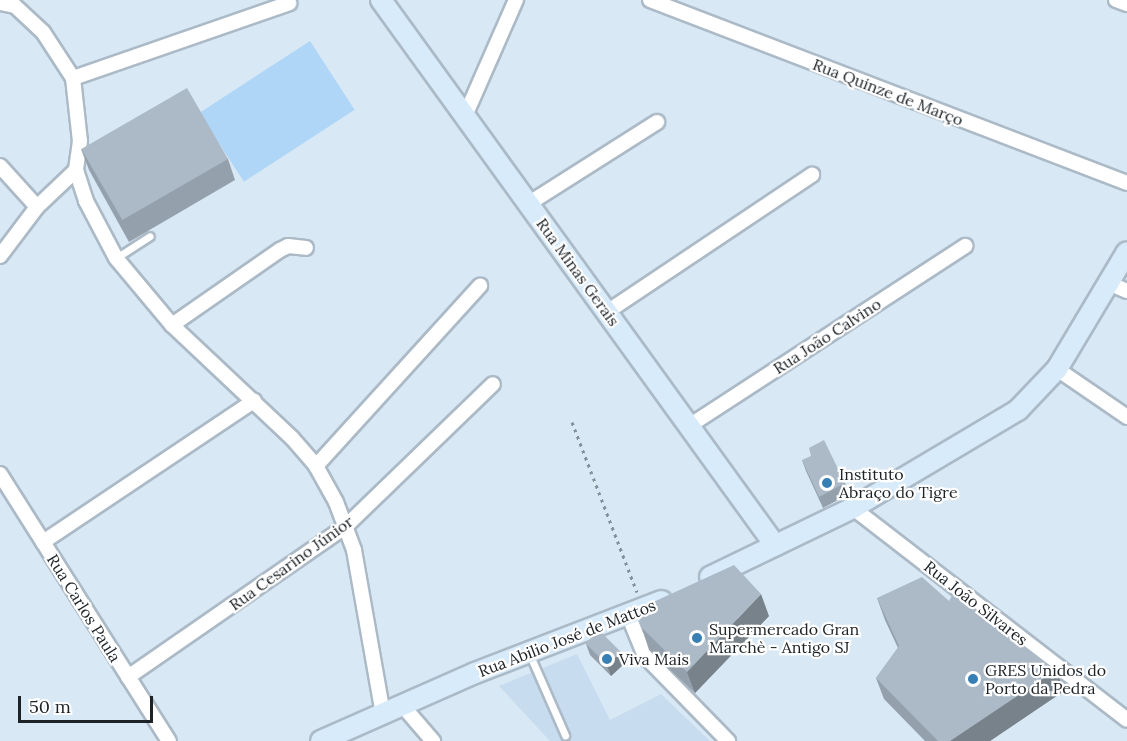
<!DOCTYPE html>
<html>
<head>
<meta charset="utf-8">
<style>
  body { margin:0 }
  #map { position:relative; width:1127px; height:741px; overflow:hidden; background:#d9e8f5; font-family:Lora,serif }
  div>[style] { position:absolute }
  .built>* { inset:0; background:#c7dcee }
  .green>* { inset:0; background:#afd6f7; transform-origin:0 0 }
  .path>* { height:3px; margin-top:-1.5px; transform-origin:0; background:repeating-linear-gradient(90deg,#848f98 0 3px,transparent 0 7.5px) }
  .roads { filter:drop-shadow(2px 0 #abbac6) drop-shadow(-2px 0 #abbac6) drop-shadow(0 2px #abbac6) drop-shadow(0 -2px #abbac6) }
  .service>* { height:7px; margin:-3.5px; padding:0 3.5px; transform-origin:3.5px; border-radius:3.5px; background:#fff }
  .minor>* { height:14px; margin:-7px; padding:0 7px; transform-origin:7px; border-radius:7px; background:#fff }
  .secondary>* { height:20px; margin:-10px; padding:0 10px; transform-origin:10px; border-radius:10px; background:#d8ebfa }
  .wall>* { inset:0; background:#94a0ab }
  .shaded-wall>* { inset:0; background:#78828b }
  .building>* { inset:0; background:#acbac7; transform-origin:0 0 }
  .dots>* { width:16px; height:16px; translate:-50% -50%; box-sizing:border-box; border:3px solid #fff; border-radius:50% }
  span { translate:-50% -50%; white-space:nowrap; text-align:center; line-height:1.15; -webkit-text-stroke:4.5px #fff; paint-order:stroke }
  .street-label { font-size:16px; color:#1c2226 }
  .poi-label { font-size:16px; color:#1c2226 }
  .left { translate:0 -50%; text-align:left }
  .scale { position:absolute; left:18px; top:696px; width:135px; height:27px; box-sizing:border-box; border:3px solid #1c2226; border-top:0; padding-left:8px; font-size:18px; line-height:21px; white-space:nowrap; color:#1c2226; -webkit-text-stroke:4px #fff; paint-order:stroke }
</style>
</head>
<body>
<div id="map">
  <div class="built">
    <div style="clip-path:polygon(577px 654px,610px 720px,661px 694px,710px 741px,550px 741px,499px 686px)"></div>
  </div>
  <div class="green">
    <div style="left:310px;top:41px;width:82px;height:132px;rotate:57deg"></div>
  </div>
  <div class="path">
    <div style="left:572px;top:422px;width:182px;rotate:69.1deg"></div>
  </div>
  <div class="roads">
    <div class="service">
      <div style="left:116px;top:258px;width:40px;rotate:-32.9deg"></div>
      <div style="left:529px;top:653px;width:90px;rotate:66.3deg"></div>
    </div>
    <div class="minor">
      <div style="left:650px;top:0;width:511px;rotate:20.99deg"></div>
      <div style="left:1116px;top:0;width:12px;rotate:20deg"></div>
      <div style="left:0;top:3px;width:15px;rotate:11deg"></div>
      <div style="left:15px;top:6px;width:38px;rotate:43deg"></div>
      <div style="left:43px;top:32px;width:55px;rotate:56.9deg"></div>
      <div style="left:73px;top:78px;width:63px;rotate:83.7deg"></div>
      <div style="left:80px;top:141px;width:29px;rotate:98deg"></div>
      <div style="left:76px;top:170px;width:33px;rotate:72deg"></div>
      <div style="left:86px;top:201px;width:64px;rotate:62.2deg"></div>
      <div style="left:116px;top:258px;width:87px;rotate:50.1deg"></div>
      <div style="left:172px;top:325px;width:165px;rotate:43.3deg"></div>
      <div style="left:292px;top:438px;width:37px;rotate:49deg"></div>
      <div style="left:316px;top:466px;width:41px;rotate:60.9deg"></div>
      <div style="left:336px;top:502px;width:51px;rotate:69.4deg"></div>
      <div style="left:354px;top:550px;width:167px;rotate:80deg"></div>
      <div style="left:73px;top:78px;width:229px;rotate:-19.1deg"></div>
      <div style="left:465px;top:116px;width:127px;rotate:-66.3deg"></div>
      <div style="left:0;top:166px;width:55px;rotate:47.9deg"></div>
      <div style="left:528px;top:204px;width:153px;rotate:-32.4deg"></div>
      <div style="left:0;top:256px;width:61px;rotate:-52.9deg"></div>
      <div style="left:37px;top:207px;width:54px;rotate:-43.5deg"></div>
      <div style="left:1111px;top:284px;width:17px;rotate:24deg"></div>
      <div style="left:607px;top:312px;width:247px;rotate:-33.8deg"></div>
      <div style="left:172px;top:325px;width:131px;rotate:-34.8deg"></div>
      <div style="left:280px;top:250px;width:9px;rotate:-27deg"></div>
      <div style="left:288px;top:246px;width:18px;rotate:6deg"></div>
      <div style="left:1057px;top:369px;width:85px;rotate:34.4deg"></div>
      <div style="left:689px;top:426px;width:330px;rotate:-33.1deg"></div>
      <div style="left:316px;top:466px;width:244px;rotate:-47.7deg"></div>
      <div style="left:0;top:474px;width:316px;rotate:57.7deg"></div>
      <div style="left:853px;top:508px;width:346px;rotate:37.7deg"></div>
      <div style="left:43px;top:542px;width:254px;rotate:-33.8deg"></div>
      <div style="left:629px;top:617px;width:42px;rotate:67.7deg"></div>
      <div style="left:645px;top:656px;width:119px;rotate:45.7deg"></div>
      <div style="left:128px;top:677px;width:265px;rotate:-34.7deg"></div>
      <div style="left:346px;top:526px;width:204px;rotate:-44deg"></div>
      <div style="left:402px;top:705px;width:48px;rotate:49.3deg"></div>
    </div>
    <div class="secondary">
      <div style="left:381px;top:0;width:673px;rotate:54.14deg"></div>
      <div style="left:710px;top:577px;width:159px;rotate:-25.8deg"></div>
      <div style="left:853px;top:508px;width:192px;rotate:-30.7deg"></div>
      <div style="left:1018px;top:410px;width:57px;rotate:-46.4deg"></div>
      <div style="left:1057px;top:369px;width:136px;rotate:-59.1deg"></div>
      <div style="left:321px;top:741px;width:168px;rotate:-23.8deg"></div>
      <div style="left:475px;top:673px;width:200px;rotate:-21.1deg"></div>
    </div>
  </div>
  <div class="wall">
    <div style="clip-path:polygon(81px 149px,228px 159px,235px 180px,129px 242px,89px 170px)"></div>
    <div style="clip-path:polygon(802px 460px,845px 483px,849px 494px,823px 508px,806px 471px)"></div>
    <div style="clip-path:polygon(877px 598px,949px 601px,1056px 670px,1064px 691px,990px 741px,925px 741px,884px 699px,876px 678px,898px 648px,885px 620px)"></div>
    <div style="clip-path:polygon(769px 616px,695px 693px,649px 650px,642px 628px)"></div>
    <div style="clip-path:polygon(586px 644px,621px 652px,625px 663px,611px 676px,590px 655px)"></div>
  </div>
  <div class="shaded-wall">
    <div style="clip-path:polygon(761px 594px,769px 616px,695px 693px,687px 672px)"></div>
    <div style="clip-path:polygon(621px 652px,625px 663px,611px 676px,607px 665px)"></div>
    <div style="clip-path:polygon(1056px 670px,1064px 691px,990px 741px,950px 741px)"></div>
  </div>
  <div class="building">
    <div style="left:187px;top:88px;width:82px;height:122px;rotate:60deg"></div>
    <div style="clip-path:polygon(824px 440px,845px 483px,819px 497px,802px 460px,811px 456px,809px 448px)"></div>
    <div style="clip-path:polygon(734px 565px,761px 594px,687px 672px,642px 628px,638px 613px,649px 604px)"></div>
    <div style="clip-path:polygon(922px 577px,949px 601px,954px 592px,1056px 670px,950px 741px,938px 741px,876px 678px,899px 646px,877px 598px)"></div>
    <div style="left:599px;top:630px;width:31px;height:19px;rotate:45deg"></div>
  </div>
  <div class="dots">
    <div style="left:827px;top:483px;background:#387fb4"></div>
    <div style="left:697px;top:638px;background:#387fb4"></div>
    <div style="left:607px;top:659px;background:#387fb4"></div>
    <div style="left:973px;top:679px;background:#387fb4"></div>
  </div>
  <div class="street-label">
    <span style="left:888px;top:92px;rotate:21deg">Rua Quinze de Março</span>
    <span style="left:578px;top:272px;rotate:54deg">Rua Minas Gerais</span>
    <span style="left:827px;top:336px;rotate:-33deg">Rua João Calvino</span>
    <span style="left:291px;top:563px;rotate:-36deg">Rua Cesarino Júnior</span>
    <span style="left:976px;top:603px;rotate:38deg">Rua João Silvares</span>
    <span style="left:84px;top:608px;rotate:58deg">Rua Carlos Paula</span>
    <span style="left:567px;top:638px;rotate:-21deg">Rua Abilio José de Mattos</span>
  </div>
  <div class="poi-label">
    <span class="left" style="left:839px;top:483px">Instituto<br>Abraço do Tigre</span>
    <span class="left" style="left:709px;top:638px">Supermercado Gran<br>Marchè - Antigo SJ</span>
    <span class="left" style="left:619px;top:659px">Viva Mais</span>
    <span class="left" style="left:985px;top:679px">GRES Unidos do<br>Porto da Pedra</span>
  </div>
  <div class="scale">50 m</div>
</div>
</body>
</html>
